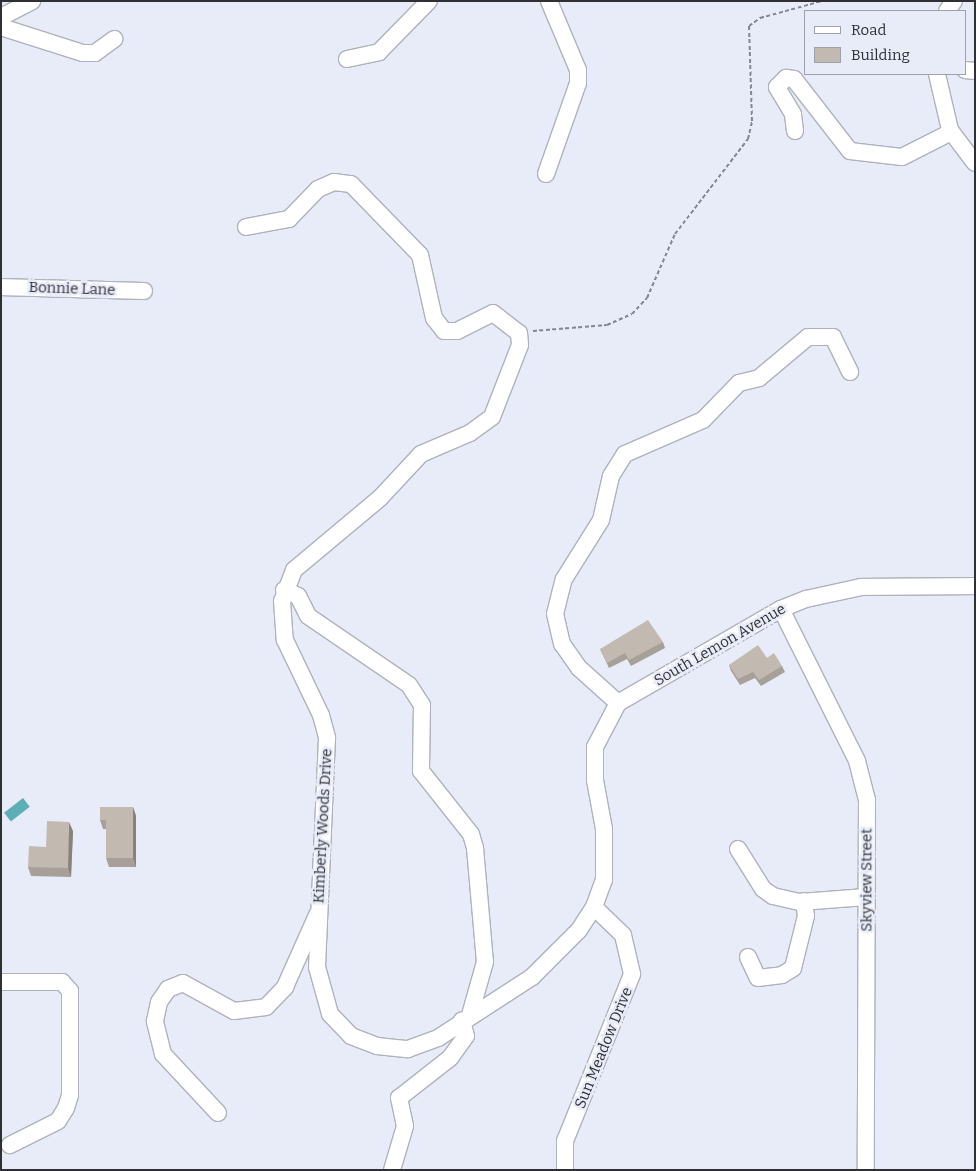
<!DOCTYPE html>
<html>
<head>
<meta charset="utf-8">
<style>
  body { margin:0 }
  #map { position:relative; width:976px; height:1171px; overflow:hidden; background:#e8ecf8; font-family:Bitter,serif }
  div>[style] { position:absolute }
  .water>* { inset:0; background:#5daeb7; transform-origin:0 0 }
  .path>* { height:2px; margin-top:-1px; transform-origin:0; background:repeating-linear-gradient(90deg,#83868e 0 4px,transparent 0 6.5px) }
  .roads { filter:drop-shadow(1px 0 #aeb2bd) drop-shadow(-1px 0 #aeb2bd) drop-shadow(0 1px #aeb2bd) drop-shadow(0 -1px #aeb2bd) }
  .minor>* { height:16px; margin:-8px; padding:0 8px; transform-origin:8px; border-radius:8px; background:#fff }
  .wall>* { inset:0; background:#a7a098 }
  .shaded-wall>* { inset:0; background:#88827c }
  .building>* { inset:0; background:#c2bab1 }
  span { translate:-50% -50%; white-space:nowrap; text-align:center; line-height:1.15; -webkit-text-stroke:4.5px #e8ecf8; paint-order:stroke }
  .street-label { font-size:15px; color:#2e3034 }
  .frame { position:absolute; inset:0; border:2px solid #2e3034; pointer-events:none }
  .legend { position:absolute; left:804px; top:10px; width:162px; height:65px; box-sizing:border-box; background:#e8ecf8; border:1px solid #9ea1aa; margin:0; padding:6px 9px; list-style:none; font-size:15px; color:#2e3034 }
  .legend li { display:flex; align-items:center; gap:10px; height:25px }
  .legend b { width:25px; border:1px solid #9ea1aa }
</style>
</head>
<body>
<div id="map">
  <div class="water">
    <div style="left:23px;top:798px;width:11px;height:24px;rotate:52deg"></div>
  </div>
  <div class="path">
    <div style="left:533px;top:331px;width:74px;rotate:-4.6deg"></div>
    <div style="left:607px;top:325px;width:27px;rotate:-24deg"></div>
    <div style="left:632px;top:314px;width:22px;rotate:-47deg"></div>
    <div style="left:647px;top:298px;width:70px;rotate:-66.4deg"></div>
    <div style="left:675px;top:234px;width:120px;rotate:-52.5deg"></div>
    <div style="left:748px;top:139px;width:18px;rotate:-77deg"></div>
    <div style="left:752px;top:121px;width:95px;rotate:-91.8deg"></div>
    <div style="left:749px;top:26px;width:14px;rotate:-36deg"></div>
    <div style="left:760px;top:18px;width:64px;rotate:-15.3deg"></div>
  </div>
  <div class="roads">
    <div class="minor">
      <div style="left:947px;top:11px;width:12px;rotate:-55deg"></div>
      <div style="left:1px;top:17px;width:35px;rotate:-27deg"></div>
      <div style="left:1px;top:27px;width:86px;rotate:17.6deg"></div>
      <div style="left:83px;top:53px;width:12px"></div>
      <div style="left:95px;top:53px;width:24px;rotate:-36deg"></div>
      <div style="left:347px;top:59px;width:33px;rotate:-12deg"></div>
      <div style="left:379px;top:52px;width:71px;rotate:-45.6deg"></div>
      <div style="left:965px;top:70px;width:10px;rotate:6deg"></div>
      <div style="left:937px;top:74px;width:57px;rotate:76.9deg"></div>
      <div style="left:950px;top:130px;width:41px;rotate:52.9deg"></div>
      <div style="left:795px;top:131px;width:17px;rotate:-97deg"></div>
      <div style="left:793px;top:114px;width:31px;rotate:-121deg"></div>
      <div style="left:777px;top:87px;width:13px;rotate:-45deg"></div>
      <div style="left:786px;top:78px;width:8px;rotate:7deg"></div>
      <div style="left:794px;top:79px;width:91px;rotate:52.1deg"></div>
      <div style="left:850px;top:151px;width:52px;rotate:6.6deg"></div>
      <div style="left:902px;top:157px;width:55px;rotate:-27deg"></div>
      <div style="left:546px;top:174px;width:96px;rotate:-70.6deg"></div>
      <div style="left:578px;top:83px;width:13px;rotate:-90deg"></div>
      <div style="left:578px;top:70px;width:75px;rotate:-112.8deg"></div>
      <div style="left:246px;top:227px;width:44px;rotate:-10.5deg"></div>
      <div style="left:289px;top:219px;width:42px;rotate:-46deg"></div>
      <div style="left:318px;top:189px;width:17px;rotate:-24deg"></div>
      <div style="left:334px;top:182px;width:17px;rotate:7deg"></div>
      <div style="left:351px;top:184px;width:99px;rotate:45.8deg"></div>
      <div style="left:420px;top:255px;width:65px;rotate:77.5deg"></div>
      <div style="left:434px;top:318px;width:16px;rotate:52deg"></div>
      <div style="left:444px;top:331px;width:13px"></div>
      <div style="left:457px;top:331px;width:40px;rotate:-26.6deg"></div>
      <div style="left:493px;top:313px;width:33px;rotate:38deg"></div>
      <div style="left:519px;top:333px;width:12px;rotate:85deg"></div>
      <div style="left:520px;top:345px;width:77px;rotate:111.3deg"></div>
      <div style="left:492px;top:417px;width:27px;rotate:144deg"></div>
      <div style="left:470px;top:433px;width:53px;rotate:156.8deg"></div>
      <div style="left:421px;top:454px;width:60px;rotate:133deg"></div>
      <div style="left:380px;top:498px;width:112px;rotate:140.1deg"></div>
      <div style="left:294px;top:570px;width:33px;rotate:111deg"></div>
      <div style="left:282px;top:601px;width:39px;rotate:86deg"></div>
      <div style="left:285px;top:640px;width:83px;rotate:64.4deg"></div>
      <div style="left:321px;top:715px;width:24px;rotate:75deg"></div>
      <div style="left:327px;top:738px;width:229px;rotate:92.5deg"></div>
      <div style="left:317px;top:967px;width:49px;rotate:74.5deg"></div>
      <div style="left:330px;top:1014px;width:30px;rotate:46deg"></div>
      <div style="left:351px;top:1036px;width:28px;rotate:21deg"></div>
      <div style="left:377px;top:1046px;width:31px;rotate:6deg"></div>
      <div style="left:408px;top:1049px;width:32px;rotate:-20deg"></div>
      <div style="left:438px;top:1038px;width:112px;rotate:-33deg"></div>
      <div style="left:532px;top:977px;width:66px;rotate:-45deg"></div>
      <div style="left:579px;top:930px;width:27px;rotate:-57deg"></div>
      <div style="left:594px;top:907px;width:29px;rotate:-70deg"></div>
      <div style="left:604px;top:880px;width:51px;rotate:-90deg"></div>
      <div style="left:604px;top:829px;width:50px;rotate:-100.4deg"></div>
      <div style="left:595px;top:780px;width:33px;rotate:-90deg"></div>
      <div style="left:595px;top:747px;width:50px;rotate:-62.4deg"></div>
      <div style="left:618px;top:703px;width:188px;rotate:-30deg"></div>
      <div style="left:781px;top:609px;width:27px;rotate:-22deg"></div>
      <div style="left:806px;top:599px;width:56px;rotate:-12.3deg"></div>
      <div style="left:861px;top:587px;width:114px;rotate:-0.5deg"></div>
      <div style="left:1px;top:287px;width:143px;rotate:1.6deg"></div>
      <div style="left:284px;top:590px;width:15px;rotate:23deg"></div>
      <div style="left:298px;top:596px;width:22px;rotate:63deg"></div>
      <div style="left:308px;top:616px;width:122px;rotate:34.3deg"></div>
      <div style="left:409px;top:685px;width:24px;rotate:57deg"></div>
      <div style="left:422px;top:705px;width:66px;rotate:90.9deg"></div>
      <div style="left:421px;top:771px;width:80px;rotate:51.6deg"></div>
      <div style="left:471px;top:834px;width:15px;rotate:74deg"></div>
      <div style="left:475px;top:848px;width:114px;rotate:85deg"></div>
      <div style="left:485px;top:962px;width:55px;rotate:105.8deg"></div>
      <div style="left:781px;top:609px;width:170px;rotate:63.4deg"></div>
      <div style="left:857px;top:761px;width:40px;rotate:75.6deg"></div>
      <div style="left:867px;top:800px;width:370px;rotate:90.2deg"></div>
      <div style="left:618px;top:703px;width:52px;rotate:-138.1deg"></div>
      <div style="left:579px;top:668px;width:29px;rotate:-125deg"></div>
      <div style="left:562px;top:644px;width:31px;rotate:-103deg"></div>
      <div style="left:555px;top:614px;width:36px;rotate:-76deg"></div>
      <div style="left:564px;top:579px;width:70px;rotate:-57.9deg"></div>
      <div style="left:601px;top:520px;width:45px;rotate:-77.2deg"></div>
      <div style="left:611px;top:476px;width:26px;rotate:-58deg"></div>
      <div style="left:625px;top:454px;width:85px;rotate:-23.6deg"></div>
      <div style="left:703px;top:420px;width:52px;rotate:-45.8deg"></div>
      <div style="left:739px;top:383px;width:21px;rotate:-14deg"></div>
      <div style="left:759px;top:378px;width:64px;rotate:-39.9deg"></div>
      <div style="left:808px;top:337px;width:25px"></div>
      <div style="left:833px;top:337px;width:39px;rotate:64deg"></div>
      <div style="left:738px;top:849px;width:47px;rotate:58deg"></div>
      <div style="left:763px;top:889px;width:12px;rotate:35deg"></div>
      <div style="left:773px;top:896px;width:28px;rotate:13deg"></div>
      <div style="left:800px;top:902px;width:66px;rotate:-4.3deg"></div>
      <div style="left:748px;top:957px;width:23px;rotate:65deg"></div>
      <div style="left:758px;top:978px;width:24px;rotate:-7deg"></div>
      <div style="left:782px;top:975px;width:13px;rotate:-32deg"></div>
      <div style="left:793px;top:968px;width:54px;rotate:-76deg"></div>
      <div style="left:806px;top:916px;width:15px;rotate:-98deg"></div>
      <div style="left:1px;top:982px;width:61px"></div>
      <div style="left:62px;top:982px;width:12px;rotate:48deg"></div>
      <div style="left:70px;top:991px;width:104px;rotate:90deg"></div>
      <div style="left:70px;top:1095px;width:14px;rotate:107deg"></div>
      <div style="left:66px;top:1108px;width:15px;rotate:122deg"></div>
      <div style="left:58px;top:1121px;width:54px;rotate:153.4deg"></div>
      <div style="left:218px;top:1113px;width:81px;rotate:-133deg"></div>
      <div style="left:163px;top:1054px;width:34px;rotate:-104deg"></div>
      <div style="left:155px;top:1021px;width:19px;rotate:-78deg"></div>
      <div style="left:159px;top:1002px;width:16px;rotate:-55deg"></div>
      <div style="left:168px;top:989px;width:16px;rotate:-22deg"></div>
      <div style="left:183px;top:983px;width:58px;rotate:28.8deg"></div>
      <div style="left:234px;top:1011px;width:32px;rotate:-7deg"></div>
      <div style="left:266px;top:1007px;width:28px;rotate:-46deg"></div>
      <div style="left:285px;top:987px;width:79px;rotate:-66deg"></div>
      <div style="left:392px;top:1170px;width:46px;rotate:-73.5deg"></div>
      <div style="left:405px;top:1126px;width:29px;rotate:-102deg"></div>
      <div style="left:399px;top:1098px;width:65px;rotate:-38.1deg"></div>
      <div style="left:450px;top:1058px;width:27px;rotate:-54deg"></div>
      <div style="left:466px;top:1036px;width:16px;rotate:-105deg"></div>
      <div style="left:565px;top:1170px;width:29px;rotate:-90deg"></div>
      <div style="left:565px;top:1141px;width:180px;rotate:-68.1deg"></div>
      <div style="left:632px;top:974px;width:40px;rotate:-103deg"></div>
      <div style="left:623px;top:935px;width:40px;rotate:-136deg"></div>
    </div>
  </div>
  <div class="wall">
    <div style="clip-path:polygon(663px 642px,665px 648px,631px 666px,627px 659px,609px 668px,600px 649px)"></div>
    <div style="clip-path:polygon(767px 658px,782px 666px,785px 672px,761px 686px,755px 678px,740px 685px,731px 671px,729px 665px)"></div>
    <div style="clip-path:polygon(133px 807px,136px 816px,136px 867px,109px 867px,106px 858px,106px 829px,103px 829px,100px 820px)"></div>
    <div style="clip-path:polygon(73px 831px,71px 877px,31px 876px,28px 867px,46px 847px)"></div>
  </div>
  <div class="shaded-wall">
    <div style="clip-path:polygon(133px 807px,136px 816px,136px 867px,133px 858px)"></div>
    <div style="clip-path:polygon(69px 822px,73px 831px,71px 877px,68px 868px)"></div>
  </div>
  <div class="building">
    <div style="clip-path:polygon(648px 620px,663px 642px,629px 660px,625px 653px,607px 663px,600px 649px)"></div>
    <div style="clip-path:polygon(758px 645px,767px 658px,774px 653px,782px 666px,759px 680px,753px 672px,738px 679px,729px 665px)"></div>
    <div style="clip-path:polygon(100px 807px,133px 807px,133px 858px,106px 858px,106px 820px,100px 820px)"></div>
    <div style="clip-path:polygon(47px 821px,69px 822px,68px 868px,28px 867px,29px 846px,46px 847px)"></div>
  </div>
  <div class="street-label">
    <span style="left:72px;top:289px;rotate:2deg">Bonnie Lane</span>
    <span style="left:720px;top:645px;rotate:-30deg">South Lemon Avenue</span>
    <span style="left:323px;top:826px;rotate:-87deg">Kimberly Woods Drive</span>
    <span style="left:867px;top:880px;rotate:-90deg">Skyview Street</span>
    <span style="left:604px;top:1048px;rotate:-68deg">Sun Meadow Drive</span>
  </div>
  <div class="frame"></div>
  <ul class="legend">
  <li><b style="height:6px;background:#fff"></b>Road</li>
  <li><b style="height:14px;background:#c2bab1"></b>Building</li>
  </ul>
</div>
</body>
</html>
